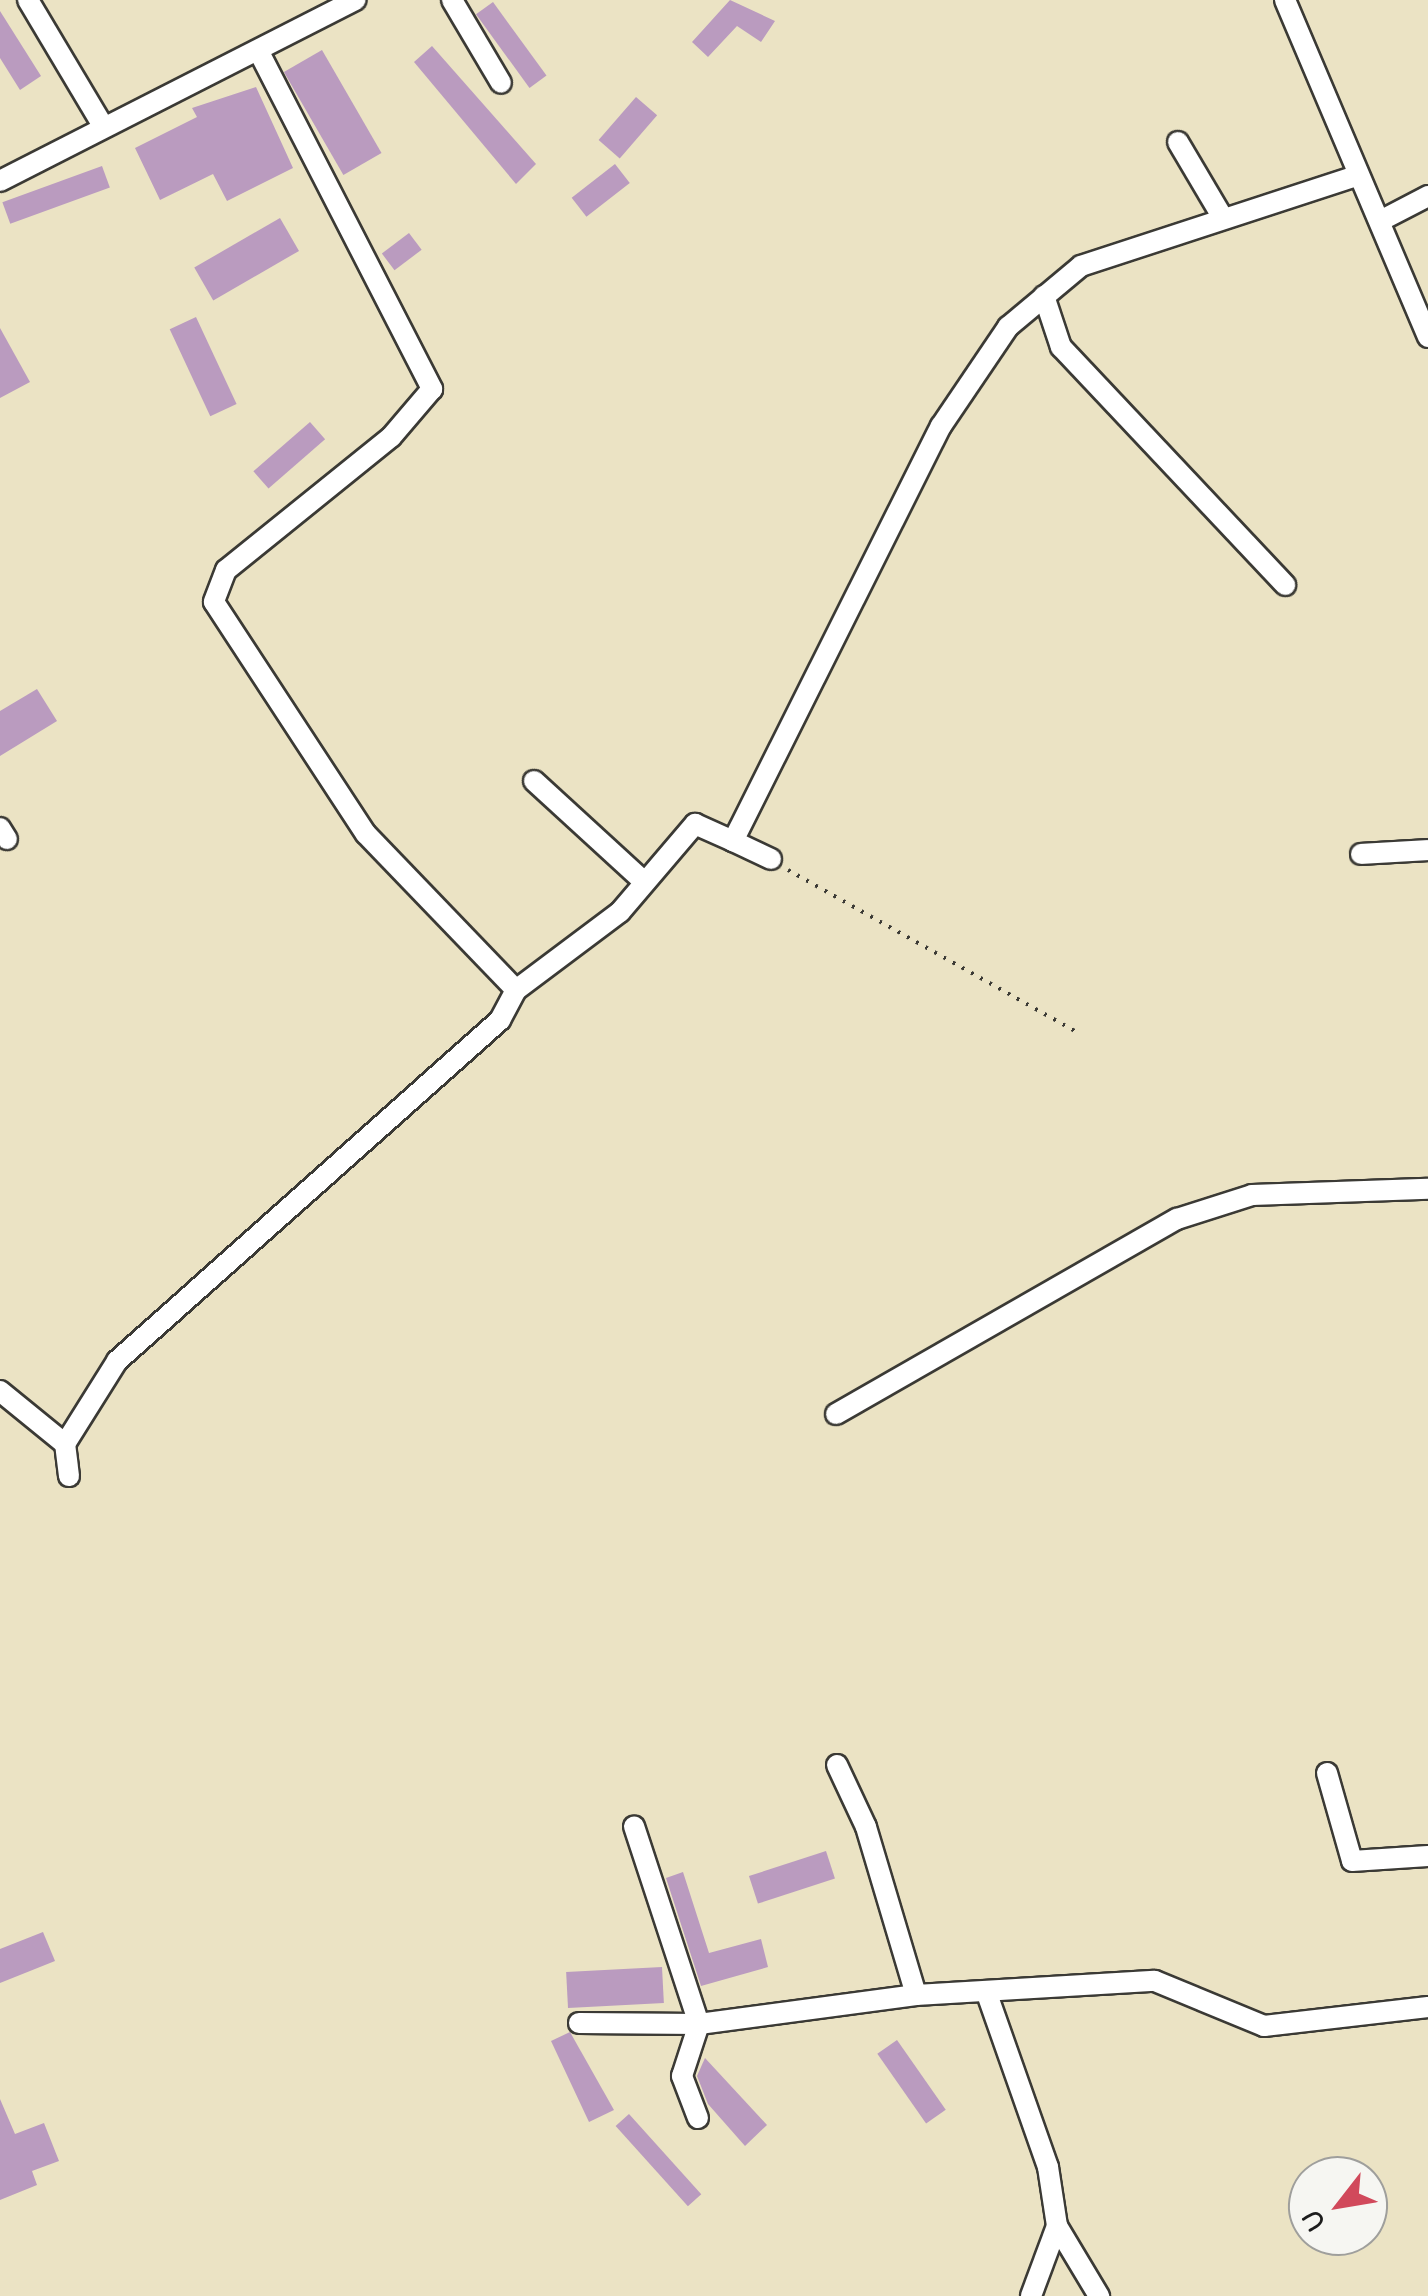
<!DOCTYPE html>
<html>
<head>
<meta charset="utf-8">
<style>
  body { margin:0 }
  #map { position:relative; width:1428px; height:2296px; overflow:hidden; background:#ebe3c4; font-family:"Comic Neue",sans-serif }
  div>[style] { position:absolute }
  .building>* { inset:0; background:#ba9bbf; transform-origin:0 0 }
  .path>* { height:4px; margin-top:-2px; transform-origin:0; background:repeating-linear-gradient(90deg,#3b3a35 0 2.5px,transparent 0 10.5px) }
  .roads { filter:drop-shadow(2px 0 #3b3a35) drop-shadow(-2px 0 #3b3a35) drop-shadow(0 2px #3b3a35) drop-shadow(0 -2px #3b3a35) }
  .minor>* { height:20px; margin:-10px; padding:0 10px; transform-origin:10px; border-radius:10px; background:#fff }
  span { translate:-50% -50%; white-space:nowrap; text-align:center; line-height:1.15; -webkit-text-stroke:10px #f6f6f2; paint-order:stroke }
  .north { position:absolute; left:1288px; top:2156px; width:100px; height:100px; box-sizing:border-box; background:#f6f6f2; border:2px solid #9f9f9c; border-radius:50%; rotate:239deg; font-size:28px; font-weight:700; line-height:40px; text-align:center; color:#1c1c1c }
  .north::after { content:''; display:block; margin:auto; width:35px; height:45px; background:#d1495b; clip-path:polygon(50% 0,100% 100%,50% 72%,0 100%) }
</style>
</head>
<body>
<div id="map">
  <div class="building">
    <div style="clip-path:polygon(730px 0,775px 21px,761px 42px,737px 26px,708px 57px,692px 42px)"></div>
    <div style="left:493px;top:2px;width:91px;height:21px;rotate:54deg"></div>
    <div style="clip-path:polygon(0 11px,41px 76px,20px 90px,0 58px)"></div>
    <div style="clip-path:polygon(432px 46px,536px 164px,516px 184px,414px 62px)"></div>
    <div style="left:322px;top:50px;width:119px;height:44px;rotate:60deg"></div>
    <div style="clip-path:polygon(256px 87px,293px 168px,227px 201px,213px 174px,160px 200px,135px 148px,197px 117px,192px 108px)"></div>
    <div style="left:636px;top:97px;width:28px;height:57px;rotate:41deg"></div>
    <div style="left:615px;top:164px;width:24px;height:55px;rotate:52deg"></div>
    <div style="left:102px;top:166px;width:23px;height:106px;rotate:70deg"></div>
    <div style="left:280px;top:218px;width:38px;height:99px;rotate:60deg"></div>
    <div style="left:409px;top:233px;width:21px;height:34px;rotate:53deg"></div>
    <div style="left:196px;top:317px;width:96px;height:29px;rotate:65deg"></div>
    <div style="clip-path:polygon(0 328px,30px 382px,0 398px)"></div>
    <div style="left:310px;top:422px;width:23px;height:75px;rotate:49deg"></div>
    <div style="clip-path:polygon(37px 689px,57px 721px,0 756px,0 711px)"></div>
    <div style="left:826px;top:1851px;width:29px;height:81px;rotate:72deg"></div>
    <div style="clip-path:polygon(683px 1872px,709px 1953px,761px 1939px,768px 1967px,701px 1986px,666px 1878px)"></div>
    <div style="clip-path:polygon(43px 1932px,55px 1961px,0 1983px,0 1949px)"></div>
    <div style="left:662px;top:1967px;width:36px;height:96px;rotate:87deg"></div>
    <div style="clip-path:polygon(570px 2032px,614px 2110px,589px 2122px,551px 2041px)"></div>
    <div style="left:897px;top:2040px;width:85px;height:24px;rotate:55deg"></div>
    <div style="clip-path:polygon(705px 2058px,767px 2125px,745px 2146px,708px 2104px,697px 2076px)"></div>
    <div style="clip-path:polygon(0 2099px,15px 2134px,44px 2123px,59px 2161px,32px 2171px,37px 2185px,0 2200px)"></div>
    <div style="left:629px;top:2114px;width:108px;height:18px;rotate:48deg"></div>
  </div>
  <div class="path">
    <div style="left:788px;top:870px;width:331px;rotate:29.3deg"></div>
  </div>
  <div class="roads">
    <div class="minor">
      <div style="left:28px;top:0;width:144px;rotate:59.2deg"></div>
      <div style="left:452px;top:0;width:96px;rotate:59.4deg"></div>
      <div style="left:1285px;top:0;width:366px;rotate:67deg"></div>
      <div style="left:260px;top:54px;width:377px;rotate:62.8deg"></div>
      <div style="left:432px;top:389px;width:63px;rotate:130.5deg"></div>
      <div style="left:391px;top:437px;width:212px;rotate:141.1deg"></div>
      <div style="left:226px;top:570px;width:34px;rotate:111deg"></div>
      <div style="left:214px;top:602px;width:277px;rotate:56.8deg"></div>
      <div style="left:366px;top:834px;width:216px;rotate:46.1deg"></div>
      <div style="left:1178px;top:142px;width:88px;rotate:59.4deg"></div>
      <div style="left:0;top:181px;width:399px;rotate:-27deg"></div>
      <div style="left:1380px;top:221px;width:54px;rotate:-27.5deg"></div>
      <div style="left:1044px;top:296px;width:54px;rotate:71.6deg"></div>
      <div style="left:1061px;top:347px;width:327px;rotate:46.7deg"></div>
      <div style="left:534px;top:781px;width:148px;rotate:42.5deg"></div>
      <div style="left:0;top:828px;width:13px;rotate:58deg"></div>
      <div style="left:733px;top:841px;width:42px;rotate:25.3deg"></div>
      <div style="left:1361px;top:854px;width:67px;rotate:-3.4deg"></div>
      <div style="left:0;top:1391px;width:84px;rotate:39.2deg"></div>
      <div style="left:836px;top:1414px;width:393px;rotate:-29.8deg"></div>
      <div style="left:1177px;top:1219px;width:79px;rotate:-17.7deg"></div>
      <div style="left:1252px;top:1195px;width:176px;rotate:-2deg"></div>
      <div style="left:69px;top:1476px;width:32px;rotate:-97deg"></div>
      <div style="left:65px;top:1444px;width:98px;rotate:-57.9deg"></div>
      <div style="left:117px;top:1361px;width:513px;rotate:-41.68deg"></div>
      <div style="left:500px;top:1020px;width:34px;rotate:-62deg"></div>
      <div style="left:516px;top:990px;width:130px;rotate:-36.9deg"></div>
      <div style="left:620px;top:912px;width:116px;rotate:-49.6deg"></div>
      <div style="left:695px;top:824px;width:42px;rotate:24.1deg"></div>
      <div style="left:733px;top:841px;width:464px;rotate:-63.4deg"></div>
      <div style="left:941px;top:426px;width:120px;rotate:-55.9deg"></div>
      <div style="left:1008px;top:327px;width:95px;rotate:-39.9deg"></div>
      <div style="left:1081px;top:266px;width:290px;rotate:-18.1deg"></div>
      <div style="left:837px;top:1765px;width:68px;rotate:64.9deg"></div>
      <div style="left:866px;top:1827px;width:175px;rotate:73.4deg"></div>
      <div style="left:1327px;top:1773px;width:91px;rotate:74.1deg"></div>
      <div style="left:1352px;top:1861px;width:76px;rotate:-3.8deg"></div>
      <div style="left:986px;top:1991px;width:187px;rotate:70.6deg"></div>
      <div style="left:1048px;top:2167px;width:60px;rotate:81.3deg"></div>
      <div style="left:1057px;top:2226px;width:75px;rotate:110.4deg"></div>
      <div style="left:579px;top:2023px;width:120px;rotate:0.5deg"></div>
      <div style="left:699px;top:2024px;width:208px;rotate:-108.2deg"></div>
      <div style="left:698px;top:2118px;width:45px;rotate:-110.9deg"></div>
      <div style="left:682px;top:2076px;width:55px;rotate:-71.9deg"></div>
      <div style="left:699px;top:2024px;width:219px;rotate:-7.6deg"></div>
      <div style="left:916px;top:1995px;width:239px;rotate:-3.4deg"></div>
      <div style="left:1155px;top:1981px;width:118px;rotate:22.4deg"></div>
      <div style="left:1264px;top:2026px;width:165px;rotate:-6.6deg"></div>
      <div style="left:1057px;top:2226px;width:82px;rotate:59deg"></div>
    </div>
  </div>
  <div class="north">U</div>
</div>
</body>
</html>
